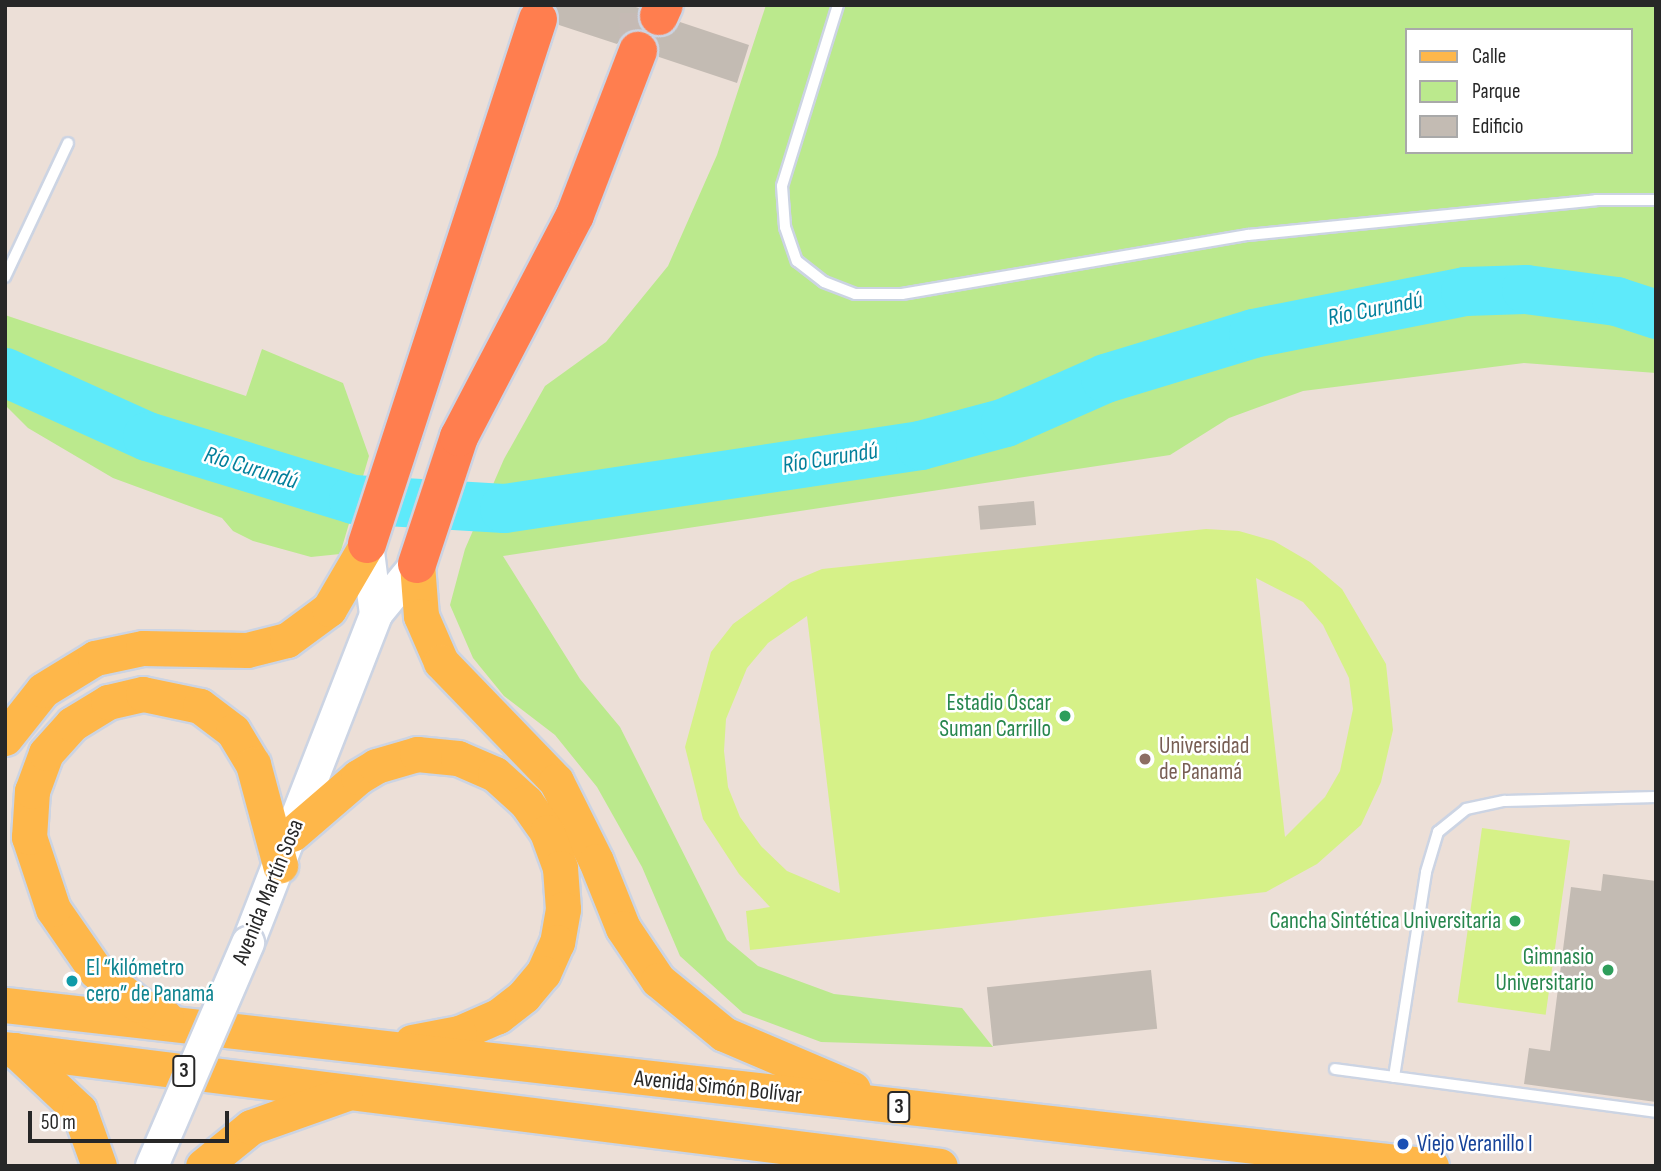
<!DOCTYPE html>
<html>
<head>
<meta charset="utf-8">
<style>
  body { margin:0 }
  #map { position:relative; width:1661px; height:1171px; overflow:hidden; background:#ecdfd7; font-family:"Sofia Sans Condensed",sans-serif }
  div>[style] { position:absolute }
  .green>* { inset:0; background:#bbe98d }
  .pitch>* { inset:0; background:#d6f188; transform-origin:0 0 }
  .river>* { height:49px; margin:-24.5px; padding:0 24.5px; transform-origin:24.5px; border-radius:24.5px; background:#5eeafa }
  .building>* { inset:0; background:#c3bbb3; transform-origin:0 0 }
  .motorway-tunnel>* { height:38px; margin-top:-19px; transform-origin:0; background:repeating-linear-gradient(90deg,#c5bab4 0 38px,transparent 0 57px) }
  .roads { filter:drop-shadow(2px 0 #ccd4e3) drop-shadow(-2px 0 #ccd4e3) drop-shadow(0 2px #ccd4e3) drop-shadow(0 -2px #ccd4e3) }
  .service>* { height:10px; margin:-5px; padding:0 5px; transform-origin:5px; border-radius:5px; background:#fff }
  .secondary>* { height:32px; margin:-16px; padding:0 16px; transform-origin:16px; border-radius:16px; background:#fff }
  .primary>* { height:35px; margin:-17.5px; padding:0 17.5px; transform-origin:17.5px; border-radius:17.5px; background:#feb74a }
  .motorway>* { height:38px; margin:-19px; padding:0 19px; transform-origin:19px; border-radius:19px; background:#ff7e4f }
  .bridges { filter:drop-shadow(2px 0 #ccd4e3) drop-shadow(-2px 0 #ccd4e3) drop-shadow(0 2px #ccd4e3) drop-shadow(0 -2px #ccd4e3) }
  .secondary-bridge>* { height:32px; margin:-16px; padding:0 16px; transform-origin:16px; border-radius:16px; background:#fff }
  .dots>* { width:19px; height:19px; translate:-50% -50%; box-sizing:border-box; border:4px solid #fff; border-radius:50% }
  span { translate:-50% -50%; white-space:nowrap; text-align:center; line-height:1.15; -webkit-text-stroke:5px #fff; paint-order:stroke }
  .shield-label span { padding:2px 5px; background:#fff; border:2px solid; border-radius:5px; -webkit-text-stroke-width:0 }
  .shield-label { font-size:21px; color:#272727; font-weight:700 }
  .leisure-label { font-size:23px; color:#27864d }
  .right { translate:-100% -50%; text-align:right }
  .education-label { font-size:23px; color:#785e54 }
  .left { translate:0 -50%; text-align:left }
  .street-label { font-size:23px; color:#272727 }
  .culture-label { font-size:23px; color:#0d838f }
  .transit-label { font-size:23px; color:#164399 }
  .water-label { font-size:24px; color:#027f9b; font-style:italic }
  .frame { position:absolute; inset:0; border:7px solid #272727; pointer-events:none }
  .legend { position:absolute; left:1405px; top:28px; width:228px; height:126px; box-sizing:border-box; background:#fff; border:2px solid #a9a9a9; margin:0; padding:9px 12px; list-style:none; font-size:21px; color:#272727 }
  .legend li { display:flex; align-items:center; gap:14px; height:35px }
  .legend b { width:35px; border:2px solid #a9a9a9 }
  .scale { position:absolute; left:28px; top:1111px; width:201px; height:32px; box-sizing:border-box; border:4px solid #272727; border-top:0; padding-left:9px; font-size:21px; line-height:24px; white-space:nowrap; color:#272727; -webkit-text-stroke:5px #fff; paint-order:stroke }
</style>
</head>
<body>
<div id="map">
  <div class="green">
    <div style="clip-path:polygon(evenodd,766px 5px,1656px 5px,1656px 373px,1524px 363px,1303px 391px,1229px 418px,1170px 455px,503px 556px,580px 679px,620px 727px,727px 940px,758px 966px,834px 994px,962px 1008px,993px 1047px,821px 1042px,743px 1013px,680px 956px,642px 867px,597px 787px,555px 735px,504px 696px,473px 658px,450px 605px,465px 549px,504px 459px,545px 386px,606px 342px,668px 266px,717px 155px,766px 5px,1407px 30px,1631px 30px,1631px 152px,1407px 152px,1407px 30px)"></div>
    <div style="clip-path:polygon(5px 315px,246px 396px,262px 349px,343px 383px,369px 456px,340px 554px,311px 557px,253px 541px,233px 531px,222px 518px,113px 478px,28px 428px,5px 405px)"></div>
  </div>
  <div class="pitch">
    <div style="clip-path:polygon(evenodd,1206px 529px,1239px 531px,1274px 541px,1310px 562px,1342px 589px,1386px 664px,1393px 730px,1381px 782px,1361px 825px,1317px 864px,1266px 892px,750px 950px,746px 911px,770px 907px,739px 874px,703px 819px,685px 747px,711px 652px,733px 624px,791px 582px,822px 569px,1206px 529px,1256px 578px,1303px 602px,1323px 625px,1349px 678px,1353px 709px,1340px 771px,1325px 797px,1285px 837px,1256px 578px,1206px 529px,807px 616px,840px 892px,839px 893px,787px 871px,761px 846px,740px 817px,728px 787px,724px 751px,726px 719px,747px 668px,768px 643px,807px 616px)"></div>
    <div style="left:1482px;top:828px;width:89px;height:176px;rotate:8deg"></div>
  </div>
  <div class="river">
    <div style="left:5px;top:372px;width:156px;rotate:24.3deg"></div>
    <div style="left:147px;top:436px;width:215px;rotate:17deg"></div>
    <div style="left:353px;top:499px;width:151px;rotate:3.4deg"></div>
    <div style="left:504px;top:508px;width:421px;rotate:-8.6deg"></div>
    <div style="left:920px;top:445px;width:88px;rotate:-15.1deg"></div>
    <div style="left:1005px;top:422px;width:109px;rotate:-23.7deg"></div>
    <div style="left:1105px;top:378px;width:155px;rotate:-16.9deg"></div>
    <div style="left:1253px;top:333px;width:216px;rotate:-11.2deg"></div>
    <div style="left:1465px;top:291px;width:61px;rotate:-1.9deg"></div>
    <div style="left:1526px;top:289px;width:91px;rotate:7.6deg"></div>
    <div style="left:1616px;top:301px;width:42px;rotate:18deg"></div>
  </div>
  <div class="building">
    <div style="clip-path:polygon(555px 5px,629px 5px,639px 8px,643px 30px,625px 34px,617px 44px,559px 25px)"></div>
    <div style="clip-path:polygon(680px 22px,749px 45px,737px 83px,659px 57px,654px 37px,671px 34px)"></div>
    <div style="left:1034px;top:501px;width:24px;height:56px;rotate:85deg"></div>
    <div style="clip-path:polygon(1603px 874px,1656px 881px,1656px 1102px,1524px 1084px,1529px 1048px,1550px 1051px,1571px 887px,1601px 891px)"></div>
    <div style="left:1151px;top:970px;width:59px;height:165px;rotate:84deg"></div>
  </div>
  <div class="motorway-tunnel">
    <div style="left:638px;top:51px;width:43px;rotate:-88.7deg"></div>
  </div>
  <div class="roads">
    <div class="service">
      <div style="left:838px;top:5px;width:189px;rotate:107.2deg"></div>
      <div style="left:782px;top:186px;width:41px;rotate:85.8deg"></div>
      <div style="left:785px;top:227px;width:36px;rotate:71deg"></div>
      <div style="left:797px;top:261px;width:34px;rotate:38deg"></div>
      <div style="left:824px;top:282px;width:33px;rotate:21deg"></div>
      <div style="left:855px;top:294px;width:47px"></div>
      <div style="left:902px;top:294px;width:351px;rotate:-9.7deg"></div>
      <div style="left:1248px;top:235px;width:350px;rotate:-5.7deg"></div>
      <div style="left:1596px;top:200px;width:60px"></div>
      <div style="left:5px;top:277px;width:148px;rotate:-64.8deg"></div>
      <div style="left:1335px;top:1069px;width:324px;rotate:7.6deg"></div>
      <div style="left:1394px;top:1077px;width:207px;rotate:-81.1deg"></div>
      <div style="left:1426px;top:872px;width:42px;rotate:-73.3deg"></div>
      <div style="left:1438px;top:832px;width:36px;rotate:-39deg"></div>
      <div style="left:1466px;top:809px;width:40px;rotate:-12deg"></div>
      <div style="left:1505px;top:801px;width:151px;rotate:-1.5deg"></div>
    </div>
    <div class="secondary">
      <div style="left:367px;top:544px;width:71px;rotate:82.7deg"></div>
      <div style="left:248px;top:943px;width:353px;rotate:-68.7deg"></div>
      <div style="left:376px;top:614px;width:65px;rotate:-50.6deg"></div>
    </div>
    <div class="primary">
      <div style="left:417px;top:564px;width:52px;rotate:85.6deg"></div>
      <div style="left:421px;top:616px;width:50px;rotate:66.5deg"></div>
      <div style="left:441px;top:662px;width:165px;rotate:46deg"></div>
      <div style="left:556px;top:781px;width:89px;rotate:63.4deg"></div>
      <div style="left:596px;top:861px;width:72px;rotate:68.1deg"></div>
      <div style="left:623px;top:928px;width:63px;rotate:56.1deg"></div>
      <div style="left:658px;top:980px;width:85px;rotate:39.3deg"></div>
      <div style="left:724px;top:1034px;width:140px;rotate:23.1deg"></div>
      <div style="left:5px;top:738px;width:61px;rotate:-51.6deg"></div>
      <div style="left:43px;top:690px;width:61px;rotate:-31.6deg"></div>
      <div style="left:95px;top:658px;width:49px;rotate:-11.8deg"></div>
      <div style="left:143px;top:648px;width:104px;rotate:1.1deg"></div>
      <div style="left:247px;top:650px;width:41px;rotate:-14deg"></div>
      <div style="left:287px;top:640px;width:52px;rotate:-36.4deg"></div>
      <div style="left:329px;top:609px;width:75px;rotate:-59.7deg"></div>
      <div style="left:292px;top:834px;width:87px;rotate:-40.8deg"></div>
      <div style="left:358px;top:777px;width:21px;rotate:-31deg"></div>
      <div style="left:376px;top:766px;width:43px;rotate:-16.3deg"></div>
      <div style="left:417px;top:754px;width:41px;rotate:5.6deg"></div>
      <div style="left:458px;top:758px;width:40px;rotate:23.4deg"></div>
      <div style="left:495px;top:774px;width:42px;rotate:42.1deg"></div>
      <div style="left:526px;top:802px;width:37px;rotate:55deg"></div>
      <div style="left:547px;top:832px;width:38px;rotate:70deg"></div>
      <div style="left:560px;top:868px;width:41px;rotate:85.8deg"></div>
      <div style="left:563px;top:909px;width:34px;rotate:100deg"></div>
      <div style="left:557px;top:942px;width:34px;rotate:114deg"></div>
      <div style="left:543px;top:973px;width:30px;rotate:130deg"></div>
      <div style="left:524px;top:996px;width:33px;rotate:142deg"></div>
      <div style="left:498px;top:1016px;width:43px;rotate:156.4deg"></div>
      <div style="left:459px;top:1033px;width:48px;rotate:169.2deg"></div>
      <div style="left:5px;top:1005px;width:1435px;rotate:6.44deg"></div>
      <div style="left:166px;top:1018px;width:30px;rotate:-154deg"></div>
      <div style="left:139px;top:1005px;width:55px;rotate:-141.7deg"></div>
      <div style="left:96px;top:971px;width:75px;rotate:-124.7deg"></div>
      <div style="left:53px;top:909px;width:76px;rotate:-108.4deg"></div>
      <div style="left:29px;top:837px;width:46px;rotate:-86.3deg"></div>
      <div style="left:32px;top:791px;width:40px;rotate:-69.8deg"></div>
      <div style="left:46px;top:753px;width:39px;rotate:-48deg"></div>
      <div style="left:72px;top:724px;width:42px;rotate:-31.4deg"></div>
      <div style="left:108px;top:702px;width:36px;rotate:-13deg"></div>
      <div style="left:143px;top:694px;width:58px;rotate:11.9deg"></div>
      <div style="left:200px;top:706px;width:41px;rotate:37.1deg"></div>
      <div style="left:233px;top:731px;width:39px;rotate:59deg"></div>
      <div style="left:253px;top:764px;width:105px;rotate:75deg"></div>
      <div style="left:5px;top:1049px;width:942px;rotate:7.13deg"></div>
      <div style="left:15px;top:1050px;width:88px;rotate:43.2deg"></div>
      <div style="left:79px;top:1110px;width:59px;rotate:70.3deg"></div>
      <div style="left:203px;top:1166px;width:62px;rotate:-39.1deg"></div>
      <div style="left:251px;top:1127px;width:99px;rotate:-19.5deg"></div>
    </div>
    <div class="motorway">
      <div style="left:659px;top:16px;width:12px;rotate:-66deg"></div>
      <div style="left:367px;top:544px;width:552px;rotate:-71.96deg"></div>
      <div style="left:417px;top:564px;width:134px;rotate:-71.7deg"></div>
      <div style="left:459px;top:437px;width:250px;rotate:-62.4deg"></div>
      <div style="left:575px;top:215px;width:176px;rotate:-69deg"></div>
    </div>
  </div>
  <div class="bridges">
    <div class="secondary-bridge">
      <div style="left:152px;top:1166px;width:243px;rotate:-66.7deg"></div>
    </div>
  </div>
  <div class="dots">
    <div style="left:1065px;top:716px;background:#2e9e5b"></div>
    <div style="left:1145px;top:759px;background:#8d6e63"></div>
    <div style="left:1515px;top:921px;background:#2e9e5b"></div>
    <div style="left:1608px;top:970px;background:#2e9e5b"></div>
    <div style="left:72px;top:981px;background:#0f9aa8"></div>
    <div style="left:1403px;top:1144px;background:#1a4fb4"></div>
  </div>
  <div class="shield-label">
    <span style="left:184px;top:1071px">3</span>
    <span style="left:899px;top:1107px">3</span>
  </div>
  <div class="leisure-label">
    <span class="right" style="left:1051px;top:716px">Estadio Óscar<br>Suman Carrillo</span>
    <span class="right" style="left:1501px;top:921px">Cancha Sintética Universitaria</span>
    <span class="right" style="left:1594px;top:970px">Gimnasio<br>Universitario</span>
  </div>
  <div class="education-label">
    <span class="left" style="left:1159px;top:759px">Universidad<br>de Panamá</span>
  </div>
  <div class="street-label">
    <span style="left:268px;top:892px;rotate:-68deg">Avenida Martín Sosa</span>
    <span style="left:718px;top:1087px;rotate:6deg">Avenida Simón Bolívar</span>
  </div>
  <div class="culture-label">
    <span class="left" style="left:86px;top:981px">El “kilómetro<br>cero” de Panamá</span>
  </div>
  <div class="transit-label">
    <span class="left" style="left:1417px;top:1144px">Viejo Veranillo I</span>
  </div>
  <div class="water-label">
    <span style="left:1375px;top:309px;rotate:-11deg">Río Curundú</span>
    <span style="left:830px;top:458px;rotate:-9deg">Río Curundú</span>
    <span style="left:251px;top:468px;rotate:17deg">Río Curundú</span>
  </div>
  <div class="frame"></div>
  <ul class="legend">
  <li><b style="height:9px;background:#feb74a"></b>Calle</li>
  <li><b style="height:19px;background:#bbe98d"></b>Parque</li>
  <li><b style="height:19px;background:#c3bbb3"></b>Edificio</li>
  </ul>
  <div class="scale">50 m</div>
</div>
</body>
</html>
